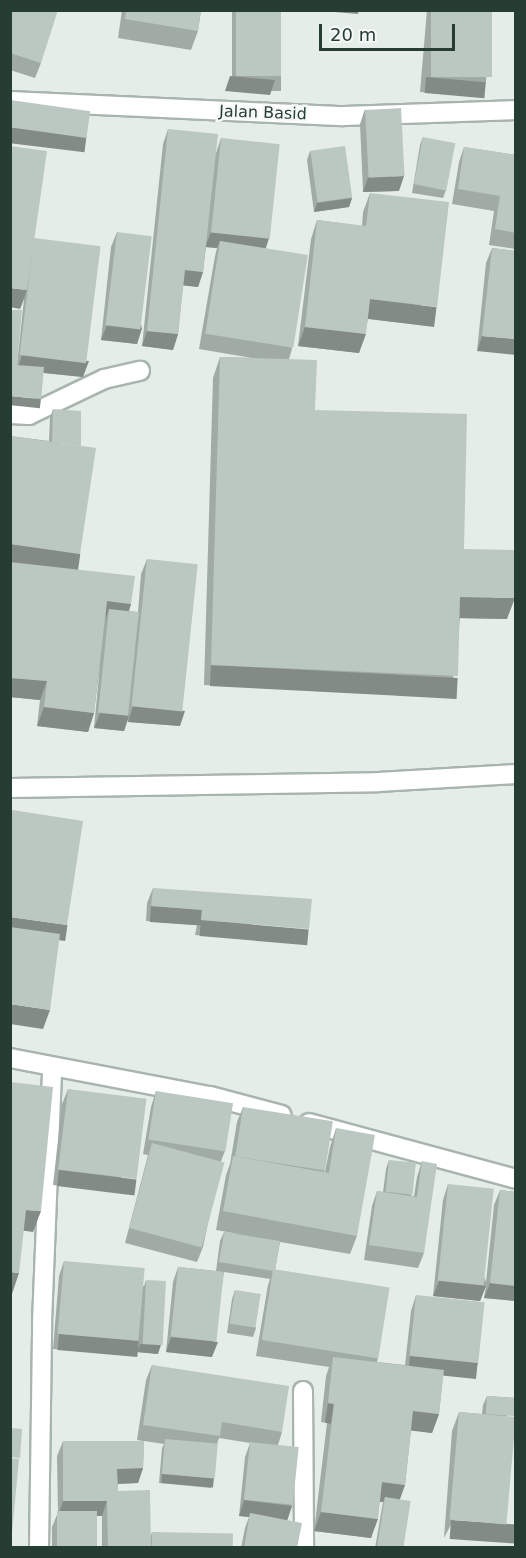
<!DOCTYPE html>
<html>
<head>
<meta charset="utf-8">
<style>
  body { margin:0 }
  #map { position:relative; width:526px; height:1558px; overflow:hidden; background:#e5ede8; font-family:"DejaVu Sans",sans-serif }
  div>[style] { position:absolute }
  .roads { filter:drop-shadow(2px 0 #a8b5ae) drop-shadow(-2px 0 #a8b5ae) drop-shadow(0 2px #a8b5ae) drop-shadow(0 -2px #a8b5ae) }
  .street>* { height:18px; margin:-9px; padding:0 9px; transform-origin:9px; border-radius:9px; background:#fff }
  .wall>* { inset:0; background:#a1aba6; transform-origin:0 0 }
  .shaded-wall>* { inset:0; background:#838b87; transform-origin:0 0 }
  .building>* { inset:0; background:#bbc7c1; transform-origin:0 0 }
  span { translate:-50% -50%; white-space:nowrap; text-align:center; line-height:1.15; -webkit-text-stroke:5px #f6f9f7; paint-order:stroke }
  .street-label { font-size:16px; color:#263d33 }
  .frame { position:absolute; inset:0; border:12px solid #263d33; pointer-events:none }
  .scale { position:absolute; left:319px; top:24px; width:136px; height:27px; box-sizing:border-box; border:3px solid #263d33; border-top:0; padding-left:8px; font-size:18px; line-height:21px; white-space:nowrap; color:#263d33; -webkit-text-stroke:4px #f6f9f7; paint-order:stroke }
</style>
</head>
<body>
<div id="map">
  <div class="roads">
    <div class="street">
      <div style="left:10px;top:101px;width:334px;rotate:2.6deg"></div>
      <div style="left:344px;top:116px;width:172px;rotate:-2deg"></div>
      <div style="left:10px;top:414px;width:19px;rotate:3deg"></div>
      <div style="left:29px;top:415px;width:83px;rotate:-25.6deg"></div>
      <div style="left:104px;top:379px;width:37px;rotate:-13deg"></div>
      <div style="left:10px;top:788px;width:368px;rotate:-0.9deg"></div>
      <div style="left:378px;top:782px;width:138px;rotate:-3.3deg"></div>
      <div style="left:10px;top:1058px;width:204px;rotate:10.8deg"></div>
      <div style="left:210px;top:1096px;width:74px;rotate:14.8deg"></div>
      <div style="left:309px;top:1123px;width:214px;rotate:15.1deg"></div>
      <div style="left:303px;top:1391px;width:157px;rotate:89.6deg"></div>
      <div style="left:39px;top:1548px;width:226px;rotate:-89.2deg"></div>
      <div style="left:42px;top:1322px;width:253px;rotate:-87.7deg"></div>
    </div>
  </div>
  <div class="wall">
    <div style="clip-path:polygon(10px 10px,41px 63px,35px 78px,10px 70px)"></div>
    <div style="clip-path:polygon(122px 10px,201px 10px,198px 31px,191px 50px,118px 38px)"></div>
    <div style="left:232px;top:10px;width:49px;height:81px"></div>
    <div style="clip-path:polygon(427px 10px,492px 10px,486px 82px,481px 97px,420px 92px)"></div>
    <div style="clip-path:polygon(365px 109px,399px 191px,363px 192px,360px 124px)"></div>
    <div style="clip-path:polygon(168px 129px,216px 153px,221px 138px,269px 238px,266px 248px,292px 349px,289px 359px,315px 410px,464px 549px,507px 619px,460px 618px,451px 697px,204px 685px,213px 378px,220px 357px,252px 358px,199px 349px,215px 256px,217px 248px,206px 247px,203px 272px,198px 287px,183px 285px,178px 334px,173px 350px,142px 346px,163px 144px)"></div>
    <div style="clip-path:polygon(423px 137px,446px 190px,443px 198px,412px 193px,420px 145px)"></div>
    <div style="clip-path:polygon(464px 147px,516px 155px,516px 249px,489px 245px,494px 211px,452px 204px,459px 162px)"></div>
    <div style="clip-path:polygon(310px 151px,352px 198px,349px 207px,314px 212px,307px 160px)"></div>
    <div style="clip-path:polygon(370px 193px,430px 326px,368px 319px,359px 353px,298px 346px,311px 239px,317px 220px,362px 226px,363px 212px)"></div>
    <div style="clip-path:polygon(117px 232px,142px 328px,137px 344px,101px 340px,111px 247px)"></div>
    <div style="clip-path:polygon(35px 238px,83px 377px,43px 373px,41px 399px,38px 408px,17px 365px,24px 299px,20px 309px)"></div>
    <div style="clip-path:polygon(492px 248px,516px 251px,477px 351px,486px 263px)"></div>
    <div style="clip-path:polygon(53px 409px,80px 554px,75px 569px,131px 604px,129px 611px,138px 612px,141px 574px,147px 559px,180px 726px,128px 722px,128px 719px,124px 731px,94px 728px,100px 664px,94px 713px,88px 732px,37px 726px,40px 700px,10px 697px,10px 436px,49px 441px,50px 418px)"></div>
    <div style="clip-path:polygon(153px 888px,303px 944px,195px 935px,197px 925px,146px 921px,147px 903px)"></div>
    <div style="clip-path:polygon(68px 1089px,131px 1194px,53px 1185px,62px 1104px)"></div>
    <div style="clip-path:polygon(156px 1091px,225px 1151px,221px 1161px,203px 1247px,197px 1262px,125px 1243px,148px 1155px,143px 1154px,151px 1107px)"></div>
    <div style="clip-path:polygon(243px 1107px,325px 1170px,324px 1172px,325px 1172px,330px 1147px,336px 1128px,357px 1236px,350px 1254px,280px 1242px,275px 1270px,378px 1358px,377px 1362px,405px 1365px,411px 1311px,416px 1295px,478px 1363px,473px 1378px,443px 1375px,439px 1414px,432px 1433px,411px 1430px,405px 1485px,400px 1499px,404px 1548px,375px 1548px,383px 1502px,380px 1502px,371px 1538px,314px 1531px,327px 1423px,321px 1422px,326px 1376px,329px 1367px,256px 1356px,268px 1285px,270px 1279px,224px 1272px,212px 1357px,166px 1352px,173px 1282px,178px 1267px,216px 1271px,220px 1241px,224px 1232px,244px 1235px,216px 1230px,226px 1175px,230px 1164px,237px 1122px)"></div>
    <div style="clip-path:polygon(389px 1160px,412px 1196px,414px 1196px,417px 1177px,422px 1161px,424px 1253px,418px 1268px,364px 1260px,372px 1206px,377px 1191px,383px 1192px,386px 1169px)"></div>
    <div style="clip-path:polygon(448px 1184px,486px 1282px,494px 1205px,500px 1190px,516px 1192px,516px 1301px,484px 1298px,486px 1286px,480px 1301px,433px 1296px,443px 1200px)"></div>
    <div style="clip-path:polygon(64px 1261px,144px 1286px,146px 1280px,158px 1354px,137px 1352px,138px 1344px,134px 1356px,53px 1349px,59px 1276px)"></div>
    <div style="clip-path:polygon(235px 1290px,256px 1328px,253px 1337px,227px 1333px,232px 1299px)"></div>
    <div style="clip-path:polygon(152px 1365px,282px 1432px,278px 1445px,292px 1506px,287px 1520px,297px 1548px,241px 1548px,245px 1528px,249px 1517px,239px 1516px,245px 1457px,250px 1443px,219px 1438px,217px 1444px,214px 1479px,211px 1488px,159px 1483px,162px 1448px,164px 1444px,144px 1441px,143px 1468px,138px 1483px,118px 1484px,118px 1491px,150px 1538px,152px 1532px,233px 1548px,102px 1548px,102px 1516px,97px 1516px,97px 1548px,52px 1548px,52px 1527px,58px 1512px,57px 1456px,63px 1441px,143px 1441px,137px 1440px,146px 1380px)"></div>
    <div style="clip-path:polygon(487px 1396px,516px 1398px,444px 1538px,452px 1431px,459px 1412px,482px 1414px,483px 1405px)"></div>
  </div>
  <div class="shaded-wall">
    <div style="clip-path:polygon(310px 10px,359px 10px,358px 14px)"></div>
    <div style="clip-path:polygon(230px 76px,275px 80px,270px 95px,225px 91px)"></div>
    <div style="left:426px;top:77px;width:60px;height:16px;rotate:5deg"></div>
    <div style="left:10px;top:127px;width:77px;height:16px;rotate:7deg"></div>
    <div style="clip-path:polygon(404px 176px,399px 191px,363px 192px,368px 177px)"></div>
    <div style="clip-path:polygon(352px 198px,349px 207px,314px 212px,317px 203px)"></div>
    <div style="clip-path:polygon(211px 232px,269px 238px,264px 253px,220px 241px,217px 248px,205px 247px)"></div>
    <div style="clip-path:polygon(185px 270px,203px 272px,198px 287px,179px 285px)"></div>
    <div style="clip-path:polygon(10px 288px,27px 290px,20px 309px,10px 307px)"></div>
    <div style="left:370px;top:299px;width:67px;height:20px;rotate:7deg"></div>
    <div style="clip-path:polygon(107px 325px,142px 328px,137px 344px,101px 340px)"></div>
    <div style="clip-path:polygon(305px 327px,366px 334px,359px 353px,298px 346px)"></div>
    <div style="clip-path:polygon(147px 331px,178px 334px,173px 350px,142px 346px)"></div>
    <div style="clip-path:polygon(482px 336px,516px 339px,516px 355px,477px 351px)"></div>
    <div style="clip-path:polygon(22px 355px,89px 361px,83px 377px,17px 370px)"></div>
    <div style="left:10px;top:396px;width:31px;height:9px;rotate:6deg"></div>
    <div style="left:10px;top:544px;width:71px;height:19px;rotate:8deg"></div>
    <div style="clip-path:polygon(460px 597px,515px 598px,507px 619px,453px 618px)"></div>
    <div style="clip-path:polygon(107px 601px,131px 604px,125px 623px,109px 609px,105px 621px)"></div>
    <div style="left:211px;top:665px;width:247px;height:21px;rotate:3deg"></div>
    <div style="clip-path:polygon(11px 678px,47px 681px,40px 700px,10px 697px)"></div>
    <div style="clip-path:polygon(133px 706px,185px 711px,180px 726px,128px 722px)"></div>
    <div style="clip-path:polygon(44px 707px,94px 713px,88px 732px,37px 726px)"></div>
    <div style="clip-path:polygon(100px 713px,129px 716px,124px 731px,94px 728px)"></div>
    <div style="left:151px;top:906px;width:51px;height:16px;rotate:4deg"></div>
    <div style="left:10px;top:917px;width:58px;height:16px;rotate:8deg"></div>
    <div style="left:201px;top:920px;width:108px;height:16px;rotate:5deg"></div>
    <div style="clip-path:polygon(10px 1004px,50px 1010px,43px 1029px,10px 1024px)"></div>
    <div style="left:59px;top:1170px;width:78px;height:16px;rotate:7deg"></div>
    <div style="clip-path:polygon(26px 1210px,41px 1211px,33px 1232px,19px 1230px)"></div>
    <div style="clip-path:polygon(10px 1272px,19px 1273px,12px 1294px,10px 1293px)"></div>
    <div style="clip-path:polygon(439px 1281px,486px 1286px,480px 1301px,433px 1296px)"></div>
    <div style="clip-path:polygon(490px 1283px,516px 1286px,516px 1301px,484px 1298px)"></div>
    <div style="left:59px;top:1334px;width:80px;height:16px;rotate:5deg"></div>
    <div style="clip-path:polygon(171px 1337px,218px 1342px,212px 1357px,166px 1352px)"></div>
    <div style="clip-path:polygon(140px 1344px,161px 1345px,158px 1354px,137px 1352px)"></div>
    <div style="left:410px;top:1356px;width:68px;height:16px;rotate:6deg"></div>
    <div style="left:328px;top:1403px;width:6px;height:20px;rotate:9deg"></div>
    <div style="clip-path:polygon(413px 1411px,439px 1414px,432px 1433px,406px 1430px)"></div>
    <div style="clip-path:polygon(143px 1468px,138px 1483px,112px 1484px,117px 1469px)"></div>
    <div style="left:162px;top:1474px;width:52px;height:9px;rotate:5deg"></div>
    <div style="clip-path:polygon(382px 1482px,405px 1485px,398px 1504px,385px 1497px,383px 1502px,375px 1501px)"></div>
    <div style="clip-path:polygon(244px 1500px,292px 1506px,287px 1521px,250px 1513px,249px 1517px,239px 1516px)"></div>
    <div style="clip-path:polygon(63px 1501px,107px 1501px,102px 1516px,58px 1516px)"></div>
    <div style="clip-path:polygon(321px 1512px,378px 1519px,371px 1538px,314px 1531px)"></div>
    <div style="left:451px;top:1520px;width:65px;height:19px;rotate:4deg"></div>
  </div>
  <div class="building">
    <div style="clip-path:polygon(10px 10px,58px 10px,41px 63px,10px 53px)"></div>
    <div style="clip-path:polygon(126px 10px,201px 10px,198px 31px,125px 19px)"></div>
    <div style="left:236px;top:10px;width:45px;height:66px"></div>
    <div style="left:431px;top:10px;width:61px;height:67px"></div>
    <div style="left:10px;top:100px;width:81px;height:27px;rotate:8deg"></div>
    <div style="left:401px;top:108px;width:68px;height:36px;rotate:87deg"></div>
    <div style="clip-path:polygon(168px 129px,218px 134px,203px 272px,185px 270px,178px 334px,147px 331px)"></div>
    <div style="left:423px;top:137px;width:33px;height:48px;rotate:11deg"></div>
    <div style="left:221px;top:138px;width:59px;height:95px;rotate:6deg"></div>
    <div style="clip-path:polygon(10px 146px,47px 151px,27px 290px,10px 288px)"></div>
    <div style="left:345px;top:146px;width:52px;height:35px;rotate:82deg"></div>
    <div style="clip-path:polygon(464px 147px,516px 155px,516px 233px,495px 229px,500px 196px,458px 189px)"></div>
    <div style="clip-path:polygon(370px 193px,449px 202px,437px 307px,370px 299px,366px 334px,305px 327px,317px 220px,366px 226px)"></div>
    <div style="left:117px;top:232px;width:35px;height:94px;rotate:7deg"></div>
    <div style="left:34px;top:238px;width:67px;height:118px;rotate:7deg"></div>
    <div style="left:220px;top:241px;width:89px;height:94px;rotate:9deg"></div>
    <div style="clip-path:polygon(492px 248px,516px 251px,516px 339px,482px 336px)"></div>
    <div style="clip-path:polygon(10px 310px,22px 310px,17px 365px,44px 367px,41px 399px,10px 396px)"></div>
    <div style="clip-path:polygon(220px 357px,317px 360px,315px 410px,467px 414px,464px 549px,516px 550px,515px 598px,460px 597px,458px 676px,211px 665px)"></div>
    <div style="clip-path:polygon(53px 409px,81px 411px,81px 446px,52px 442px)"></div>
    <div style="clip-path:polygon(10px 436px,96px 448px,80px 554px,10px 544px)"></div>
    <div style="left:147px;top:559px;width:51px;height:148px;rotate:6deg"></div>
    <div style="clip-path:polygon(10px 562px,135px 576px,131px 604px,107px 601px,94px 713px,44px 707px,47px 681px,11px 678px,10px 682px)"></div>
    <div style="left:109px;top:609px;width:30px;height:104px;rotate:6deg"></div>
    <div style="clip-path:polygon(12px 810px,83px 821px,67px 925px,10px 917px,10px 821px)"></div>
    <div style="clip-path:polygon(153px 888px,312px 899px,309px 929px,201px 920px,202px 910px,151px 906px)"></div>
    <div style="clip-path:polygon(10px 927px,60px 934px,50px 1010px,10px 1004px)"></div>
    <div style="clip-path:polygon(10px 1082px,53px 1087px,41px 1211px,26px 1210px,19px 1273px,10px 1272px)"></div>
    <div style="left:68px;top:1089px;width:79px;height:81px;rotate:7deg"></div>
    <div style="left:156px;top:1091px;width:78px;height:49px;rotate:9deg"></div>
    <div style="left:243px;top:1107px;width:91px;height:50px;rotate:9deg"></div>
    <div style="clip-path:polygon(336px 1128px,375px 1135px,357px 1236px,223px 1211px,233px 1156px,329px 1173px)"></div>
    <div style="left:152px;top:1143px;width:75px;height:88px;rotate:15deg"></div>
    <div style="left:389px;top:1160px;width:27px;height:32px;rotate:6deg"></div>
    <div style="clip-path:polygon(422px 1161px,437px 1164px,424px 1253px,369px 1245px,377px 1191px,417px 1197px)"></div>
    <div style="left:448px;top:1184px;width:46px;height:97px;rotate:6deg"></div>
    <div style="clip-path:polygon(500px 1190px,516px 1192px,516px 1286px,490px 1283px)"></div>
    <div style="clip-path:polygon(224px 1232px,280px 1241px,275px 1270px,273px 1269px,273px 1271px,219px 1262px)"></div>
    <div style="left:64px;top:1261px;width:81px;height:73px;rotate:5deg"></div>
    <div style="left:178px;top:1267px;width:46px;height:70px;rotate:6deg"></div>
    <div style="left:273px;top:1269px;width:118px;height:72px;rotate:9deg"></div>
    <div style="left:146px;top:1280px;width:20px;height:64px;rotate:3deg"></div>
    <div style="left:235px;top:1290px;width:26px;height:34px;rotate:9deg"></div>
    <div style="left:416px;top:1295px;width:69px;height:61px;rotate:6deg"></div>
    <div style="clip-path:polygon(333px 1357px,444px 1370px,439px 1414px,413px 1411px,405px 1485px,382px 1482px,378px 1519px,321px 1512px,334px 1404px,328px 1403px)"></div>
    <div style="clip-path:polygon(152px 1365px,289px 1386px,282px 1432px,222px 1422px,220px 1436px,143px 1425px)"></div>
    <div style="left:487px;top:1396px;width:29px;height:18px;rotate:4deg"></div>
    <div style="left:459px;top:1412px;width:57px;height:108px;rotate:5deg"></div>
    <div style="clip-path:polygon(10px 1428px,22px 1429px,20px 1458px,10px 1457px)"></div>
    <div style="left:165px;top:1439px;width:53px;height:35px;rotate:5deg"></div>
    <div style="clip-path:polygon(63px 1441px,144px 1441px,143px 1468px,117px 1469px,118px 1491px,150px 1490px,151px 1548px,108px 1548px,107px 1501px,63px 1501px)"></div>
    <div style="left:250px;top:1442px;width:49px;height:58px;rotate:6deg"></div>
    <div style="clip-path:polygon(10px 1458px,19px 1459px,11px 1543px,10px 1543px)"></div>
    <div style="left:385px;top:1497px;width:26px;height:52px;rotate:9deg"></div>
    <div style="left:97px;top:1511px;width:37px;height:40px;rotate:90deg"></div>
    <div style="clip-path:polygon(250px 1513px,302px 1523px,297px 1548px,244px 1548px)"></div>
    <div style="left:152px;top:1532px;width:81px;height:16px;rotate:1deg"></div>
  </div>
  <div class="street-label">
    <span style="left:263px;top:113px;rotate:2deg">Jalan Basid</span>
  </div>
  <div class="frame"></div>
  <div class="scale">20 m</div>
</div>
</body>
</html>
